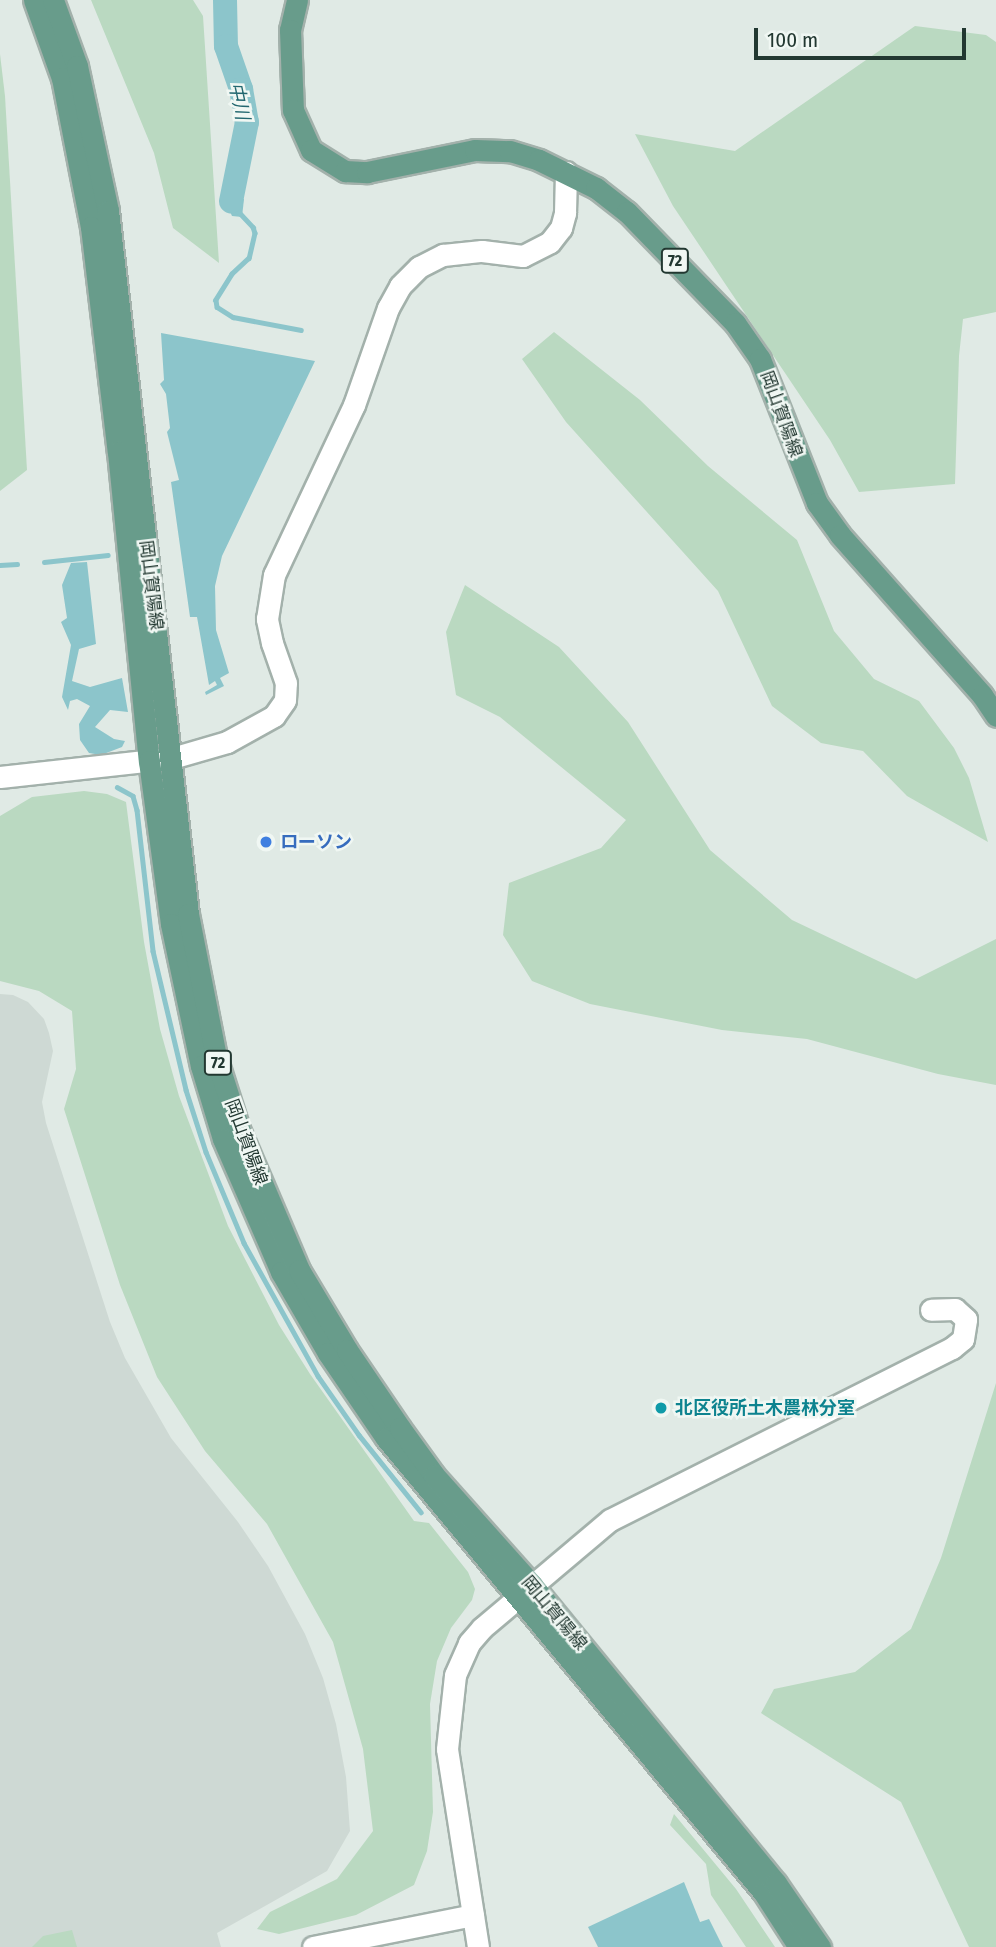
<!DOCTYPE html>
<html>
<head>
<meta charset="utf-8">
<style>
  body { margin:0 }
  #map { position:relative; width:996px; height:1947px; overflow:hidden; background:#e0eae5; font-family:"Fira Sans Condensed","Noto Sans JP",sans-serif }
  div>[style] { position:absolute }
  .built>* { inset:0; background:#ced9d4 }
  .green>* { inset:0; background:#bad9c1 }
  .water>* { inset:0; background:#8cc5cb }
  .stream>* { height:4.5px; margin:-2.25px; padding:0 2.25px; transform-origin:2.25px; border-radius:2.25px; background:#8cc5cb }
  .river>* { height:24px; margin:-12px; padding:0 12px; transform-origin:12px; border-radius:12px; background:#8cc5cb }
  .roads { filter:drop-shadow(2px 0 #a3b1ab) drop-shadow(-2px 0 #a3b1ab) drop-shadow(0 2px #a3b1ab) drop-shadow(0 -2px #a3b1ab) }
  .minor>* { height:21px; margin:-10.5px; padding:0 10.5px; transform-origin:10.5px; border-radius:10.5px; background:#fff }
  .major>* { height:21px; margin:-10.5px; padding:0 10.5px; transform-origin:10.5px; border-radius:10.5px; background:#689c8b }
  .dots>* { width:19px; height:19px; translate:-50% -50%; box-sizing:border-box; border:4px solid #f0f7f3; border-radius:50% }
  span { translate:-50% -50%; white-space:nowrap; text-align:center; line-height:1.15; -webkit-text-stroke:5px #f0f7f3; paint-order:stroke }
  .shield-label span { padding:2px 5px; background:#f0f7f3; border:2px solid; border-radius:5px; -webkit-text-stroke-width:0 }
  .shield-label { font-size:16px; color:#223831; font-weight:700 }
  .street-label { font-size:18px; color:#223831 }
  .shop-label { font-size:18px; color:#366cbe; font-weight:700 }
  .left { translate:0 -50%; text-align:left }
  .culture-label { font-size:18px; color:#0d838f; font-weight:700 }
  .water-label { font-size:19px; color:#22676f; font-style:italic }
  .scale { position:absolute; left:754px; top:28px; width:212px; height:32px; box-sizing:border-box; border:4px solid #223831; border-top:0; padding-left:9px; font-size:21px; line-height:24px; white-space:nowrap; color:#223831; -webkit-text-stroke:5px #f0f7f3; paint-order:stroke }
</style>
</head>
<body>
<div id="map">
  <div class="built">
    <div style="clip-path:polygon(0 994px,13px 995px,28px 1002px,44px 1019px,49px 1033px,53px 1051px,42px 1102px,46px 1123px,110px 1322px,125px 1358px,171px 1438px,238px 1522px,268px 1566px,305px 1634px,323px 1678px,336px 1724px,346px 1777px,350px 1831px,327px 1871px,217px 1933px,221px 1947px,0 1947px)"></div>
  </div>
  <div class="green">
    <div style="clip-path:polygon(91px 0,193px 0,203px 16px,219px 263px,173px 228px,154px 153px)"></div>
    <div style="clip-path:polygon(915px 26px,986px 35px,996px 42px,996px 312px,963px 319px,959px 356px,955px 484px,859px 492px,830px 440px,673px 206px,635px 134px,735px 151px)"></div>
    <div style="clip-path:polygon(0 54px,5px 96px,27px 470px,0 491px)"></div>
    <div style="clip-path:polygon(554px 332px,640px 400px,708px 466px,797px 540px,834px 631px,874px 679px,919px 701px,954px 748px,969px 778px,988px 842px,907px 796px,863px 751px,821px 743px,772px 706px,718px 591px,566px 422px,522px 359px)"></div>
    <div style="clip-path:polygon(465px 585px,559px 647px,628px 722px,710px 850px,792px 920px,916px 979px,996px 939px,996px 1085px,938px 1074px,807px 1039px,722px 1030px,590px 1004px,532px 981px,503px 935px,509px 883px,601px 848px,626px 820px,500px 717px,456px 695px,446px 632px)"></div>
    <div style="clip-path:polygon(84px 791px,107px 794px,126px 802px,144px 942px,160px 1029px,179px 1096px,228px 1226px,279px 1325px,310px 1374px,414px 1521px,429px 1523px,468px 1572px,475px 1589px,472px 1600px,451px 1628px,437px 1661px,430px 1704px,433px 1812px,427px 1851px,414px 1885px,356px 1915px,279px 1934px,257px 1929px,270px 1912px,337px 1879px,373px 1831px,363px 1749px,333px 1642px,267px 1524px,205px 1451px,157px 1377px,120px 1285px,64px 1109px,76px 1069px,72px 1011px,39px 991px,0 981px,0 816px,32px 797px)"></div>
    <div style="clip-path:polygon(996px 1383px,996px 1947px,969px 1947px,901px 1802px,761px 1713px,774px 1689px,855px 1672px,911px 1629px,941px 1558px)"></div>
    <div style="clip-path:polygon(674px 1814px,736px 1889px,775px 1947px,746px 1947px,711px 1895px,706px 1864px,670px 1825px)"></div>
    <div style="clip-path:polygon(72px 1930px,77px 1947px,32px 1947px,43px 1936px)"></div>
  </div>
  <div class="water">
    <div style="clip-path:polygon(222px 194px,244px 199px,242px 217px,232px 216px)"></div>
    <div style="clip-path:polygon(161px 333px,315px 361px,222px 556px,215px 586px,216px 630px,229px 673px,220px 678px,224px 686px,206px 695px,205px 692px,217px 685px,215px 681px,209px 685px,197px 617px,190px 617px,171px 482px,179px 480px,167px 432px,170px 428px,166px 394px,160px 384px,164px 380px)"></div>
    <div style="clip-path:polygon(87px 562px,96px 644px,79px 649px,72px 681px,90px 687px,122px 678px,128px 712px,110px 710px,95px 727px,114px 739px,125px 741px,122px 747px,101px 755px,89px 753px,80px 740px,79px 724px,90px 706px,77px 699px,70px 701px,68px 710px,62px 697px,71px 645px,61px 622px,67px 618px,62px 585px,71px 563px)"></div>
    <div style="clip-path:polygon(684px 1882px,700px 1922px,709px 1919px,723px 1947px,598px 1947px,588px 1927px)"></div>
  </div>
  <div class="stream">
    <div style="left:239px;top:212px;width:21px;rotate:47deg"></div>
    <div style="left:253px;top:227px;width:6px;rotate:72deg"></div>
    <div style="left:255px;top:233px;width:26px;rotate:103deg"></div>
    <div style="left:249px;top:258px;width:23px;rotate:137deg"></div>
    <div style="left:232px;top:274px;width:31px;rotate:122deg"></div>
    <div style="left:216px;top:300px;width:7px;rotate:82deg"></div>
    <div style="left:217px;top:307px;width:19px;rotate:32deg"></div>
    <div style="left:233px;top:317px;width:69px;rotate:10.8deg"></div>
    <div style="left:44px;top:562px;width:64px;rotate:-6.2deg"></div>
    <div style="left:0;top:565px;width:17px;rotate:-3deg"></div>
    <div style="left:117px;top:787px;width:18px;rotate:29deg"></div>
    <div style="left:133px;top:796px;width:15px;rotate:74deg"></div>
    <div style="left:137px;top:810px;width:142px;rotate:83.5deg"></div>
    <div style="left:153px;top:951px;width:143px;rotate:76.6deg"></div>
    <div style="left:186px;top:1090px;width:65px;rotate:72.1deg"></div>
    <div style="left:206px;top:1152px;width:99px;rotate:67.3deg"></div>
    <div style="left:244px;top:1243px;width:152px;rotate:60.9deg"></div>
    <div style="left:318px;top:1376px;width:72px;rotate:55.2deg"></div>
    <div style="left:359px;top:1435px;width:99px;rotate:51.2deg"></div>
  </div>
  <div class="river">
    <div style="left:225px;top:0;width:46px;rotate:88.8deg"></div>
    <div style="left:226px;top:46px;width:46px;rotate:70.8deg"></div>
    <div style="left:241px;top:89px;width:34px;rotate:80deg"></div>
    <div style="left:247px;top:122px;width:81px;rotate:101.4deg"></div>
  </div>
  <div class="roads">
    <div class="minor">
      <div style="left:0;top:777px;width:173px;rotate:-6.3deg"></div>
      <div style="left:172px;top:758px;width:57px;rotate:-16.2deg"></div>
      <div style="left:227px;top:742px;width:54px;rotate:-29deg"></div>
      <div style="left:274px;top:716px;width:19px;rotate:-55deg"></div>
      <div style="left:285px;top:700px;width:17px;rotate:-87deg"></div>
      <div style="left:286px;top:683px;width:42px;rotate:-109.3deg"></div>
      <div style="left:272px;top:643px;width:25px;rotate:-102deg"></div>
      <div style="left:267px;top:619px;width:45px;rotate:-81deg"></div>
      <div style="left:274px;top:575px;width:188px;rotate:-64.8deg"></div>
      <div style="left:354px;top:405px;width:103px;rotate:-70.7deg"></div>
      <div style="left:388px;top:308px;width:25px;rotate:-61deg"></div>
      <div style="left:400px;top:286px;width:27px;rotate:-45deg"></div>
      <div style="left:419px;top:267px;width:27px;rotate:-27deg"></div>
      <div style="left:443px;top:255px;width:39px;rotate:-6deg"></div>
      <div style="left:482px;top:251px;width:41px;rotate:7deg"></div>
      <div style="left:523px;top:256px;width:30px;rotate:-27deg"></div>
      <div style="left:550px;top:242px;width:18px;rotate:-52deg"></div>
      <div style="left:561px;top:228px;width:16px;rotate:-75deg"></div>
      <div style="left:565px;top:213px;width:41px;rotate:-88.6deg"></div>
      <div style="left:313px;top:1947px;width:163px;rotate:-11.3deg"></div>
      <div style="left:478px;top:1947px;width:200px;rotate:-98.9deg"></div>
      <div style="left:447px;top:1749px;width:74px;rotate:-83.8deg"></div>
      <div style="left:455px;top:1675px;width:35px;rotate:-66deg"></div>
      <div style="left:469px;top:1643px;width:20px;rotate:-49deg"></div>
      <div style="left:482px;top:1628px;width:167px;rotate:-40.2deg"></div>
      <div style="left:610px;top:1520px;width:383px;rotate:-26.7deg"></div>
      <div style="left:952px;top:1348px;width:14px;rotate:-39deg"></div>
      <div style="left:963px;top:1339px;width:20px;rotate:-81deg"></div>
      <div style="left:966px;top:1319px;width:15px;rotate:-138deg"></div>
      <div style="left:955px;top:1309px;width:24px;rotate:178deg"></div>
    </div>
    <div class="major">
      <div style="left:34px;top:0;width:83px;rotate:70.3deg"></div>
      <div style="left:62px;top:78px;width:152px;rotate:79deg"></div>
      <div style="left:91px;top:227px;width:227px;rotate:83.2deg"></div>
      <div style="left:118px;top:452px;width:311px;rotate:84.3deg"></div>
      <div style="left:149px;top:761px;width:164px;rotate:82.3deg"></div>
      <div style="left:171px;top:924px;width:145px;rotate:78.1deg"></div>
      <div style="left:201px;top:1066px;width:76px;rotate:73.2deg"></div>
      <div style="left:223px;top:1139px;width:145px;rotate:66.4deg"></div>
      <div style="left:281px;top:1272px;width:94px;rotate:59.9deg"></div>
      <div style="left:328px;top:1353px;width:103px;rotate:55.7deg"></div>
      <div style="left:386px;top:1438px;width:592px;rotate:50.28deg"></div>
      <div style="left:764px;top:1893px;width:64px;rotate:57.1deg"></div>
      <div style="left:53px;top:0;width:70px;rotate:70deg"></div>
      <div style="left:77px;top:66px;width:148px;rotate:77.9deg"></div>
      <div style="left:108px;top:211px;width:708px;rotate:83.51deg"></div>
      <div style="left:188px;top:914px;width:146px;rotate:78.9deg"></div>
      <div style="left:216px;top:1057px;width:76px;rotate:72.3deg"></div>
      <div style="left:239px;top:1129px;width:153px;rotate:66.9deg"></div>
      <div style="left:299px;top:1270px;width:93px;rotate:59deg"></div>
      <div style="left:347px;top:1350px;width:94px;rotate:55.8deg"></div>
      <div style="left:400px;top:1428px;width:58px;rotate:54.1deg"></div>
      <div style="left:434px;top:1475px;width:147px;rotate:48.3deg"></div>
      <div style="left:532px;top:1585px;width:385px;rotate:50.7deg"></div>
      <div style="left:776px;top:1883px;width:78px;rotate:55.5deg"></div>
      <div style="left:297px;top:0;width:31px;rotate:103deg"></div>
      <div style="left:290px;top:30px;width:80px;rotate:87.9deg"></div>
      <div style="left:293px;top:110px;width:44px;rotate:65.8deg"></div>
      <div style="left:311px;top:150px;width:40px;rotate:32deg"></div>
      <div style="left:345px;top:171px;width:22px;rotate:3deg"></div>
      <div style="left:367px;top:172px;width:110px;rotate:-11.5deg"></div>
      <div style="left:475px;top:150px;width:35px;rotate:2deg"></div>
      <div style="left:510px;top:151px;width:30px;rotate:17deg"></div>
      <div style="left:539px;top:160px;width:64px;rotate:26.2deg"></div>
      <div style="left:596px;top:188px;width:39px;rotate:38deg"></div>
      <div style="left:627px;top:212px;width:155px;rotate:45.8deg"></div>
      <div style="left:735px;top:323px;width:44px;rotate:55.2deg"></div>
      <div style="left:760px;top:359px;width:155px;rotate:68.4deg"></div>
      <div style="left:817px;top:503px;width:39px;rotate:54deg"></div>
      <div style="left:840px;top:535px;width:214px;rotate:48.4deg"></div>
      <div style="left:982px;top:695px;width:25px;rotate:56deg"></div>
    </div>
  </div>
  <div class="dots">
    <div style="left:266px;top:842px;background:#3f7fe0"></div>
    <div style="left:661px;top:1408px;background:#0f9aa8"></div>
  </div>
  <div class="shield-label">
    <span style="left:675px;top:261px">72</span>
    <span style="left:218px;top:1063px">72</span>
  </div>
  <div class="street-label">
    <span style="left:781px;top:414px;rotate:70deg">岡山賀陽線</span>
    <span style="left:151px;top:585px;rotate:83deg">岡山賀陽線</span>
    <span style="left:246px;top:1142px;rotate:70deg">岡山賀陽線</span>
    <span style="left:554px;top:1613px;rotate:50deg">岡山賀陽線</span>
  </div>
  <div class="shop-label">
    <span class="left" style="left:280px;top:842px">ローソン</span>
  </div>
  <div class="culture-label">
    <span class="left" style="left:675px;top:1408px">北区役所土木農林分室</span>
  </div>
  <div class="water-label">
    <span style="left:239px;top:101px;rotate:78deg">中川</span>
  </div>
  <div class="scale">100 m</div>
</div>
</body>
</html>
